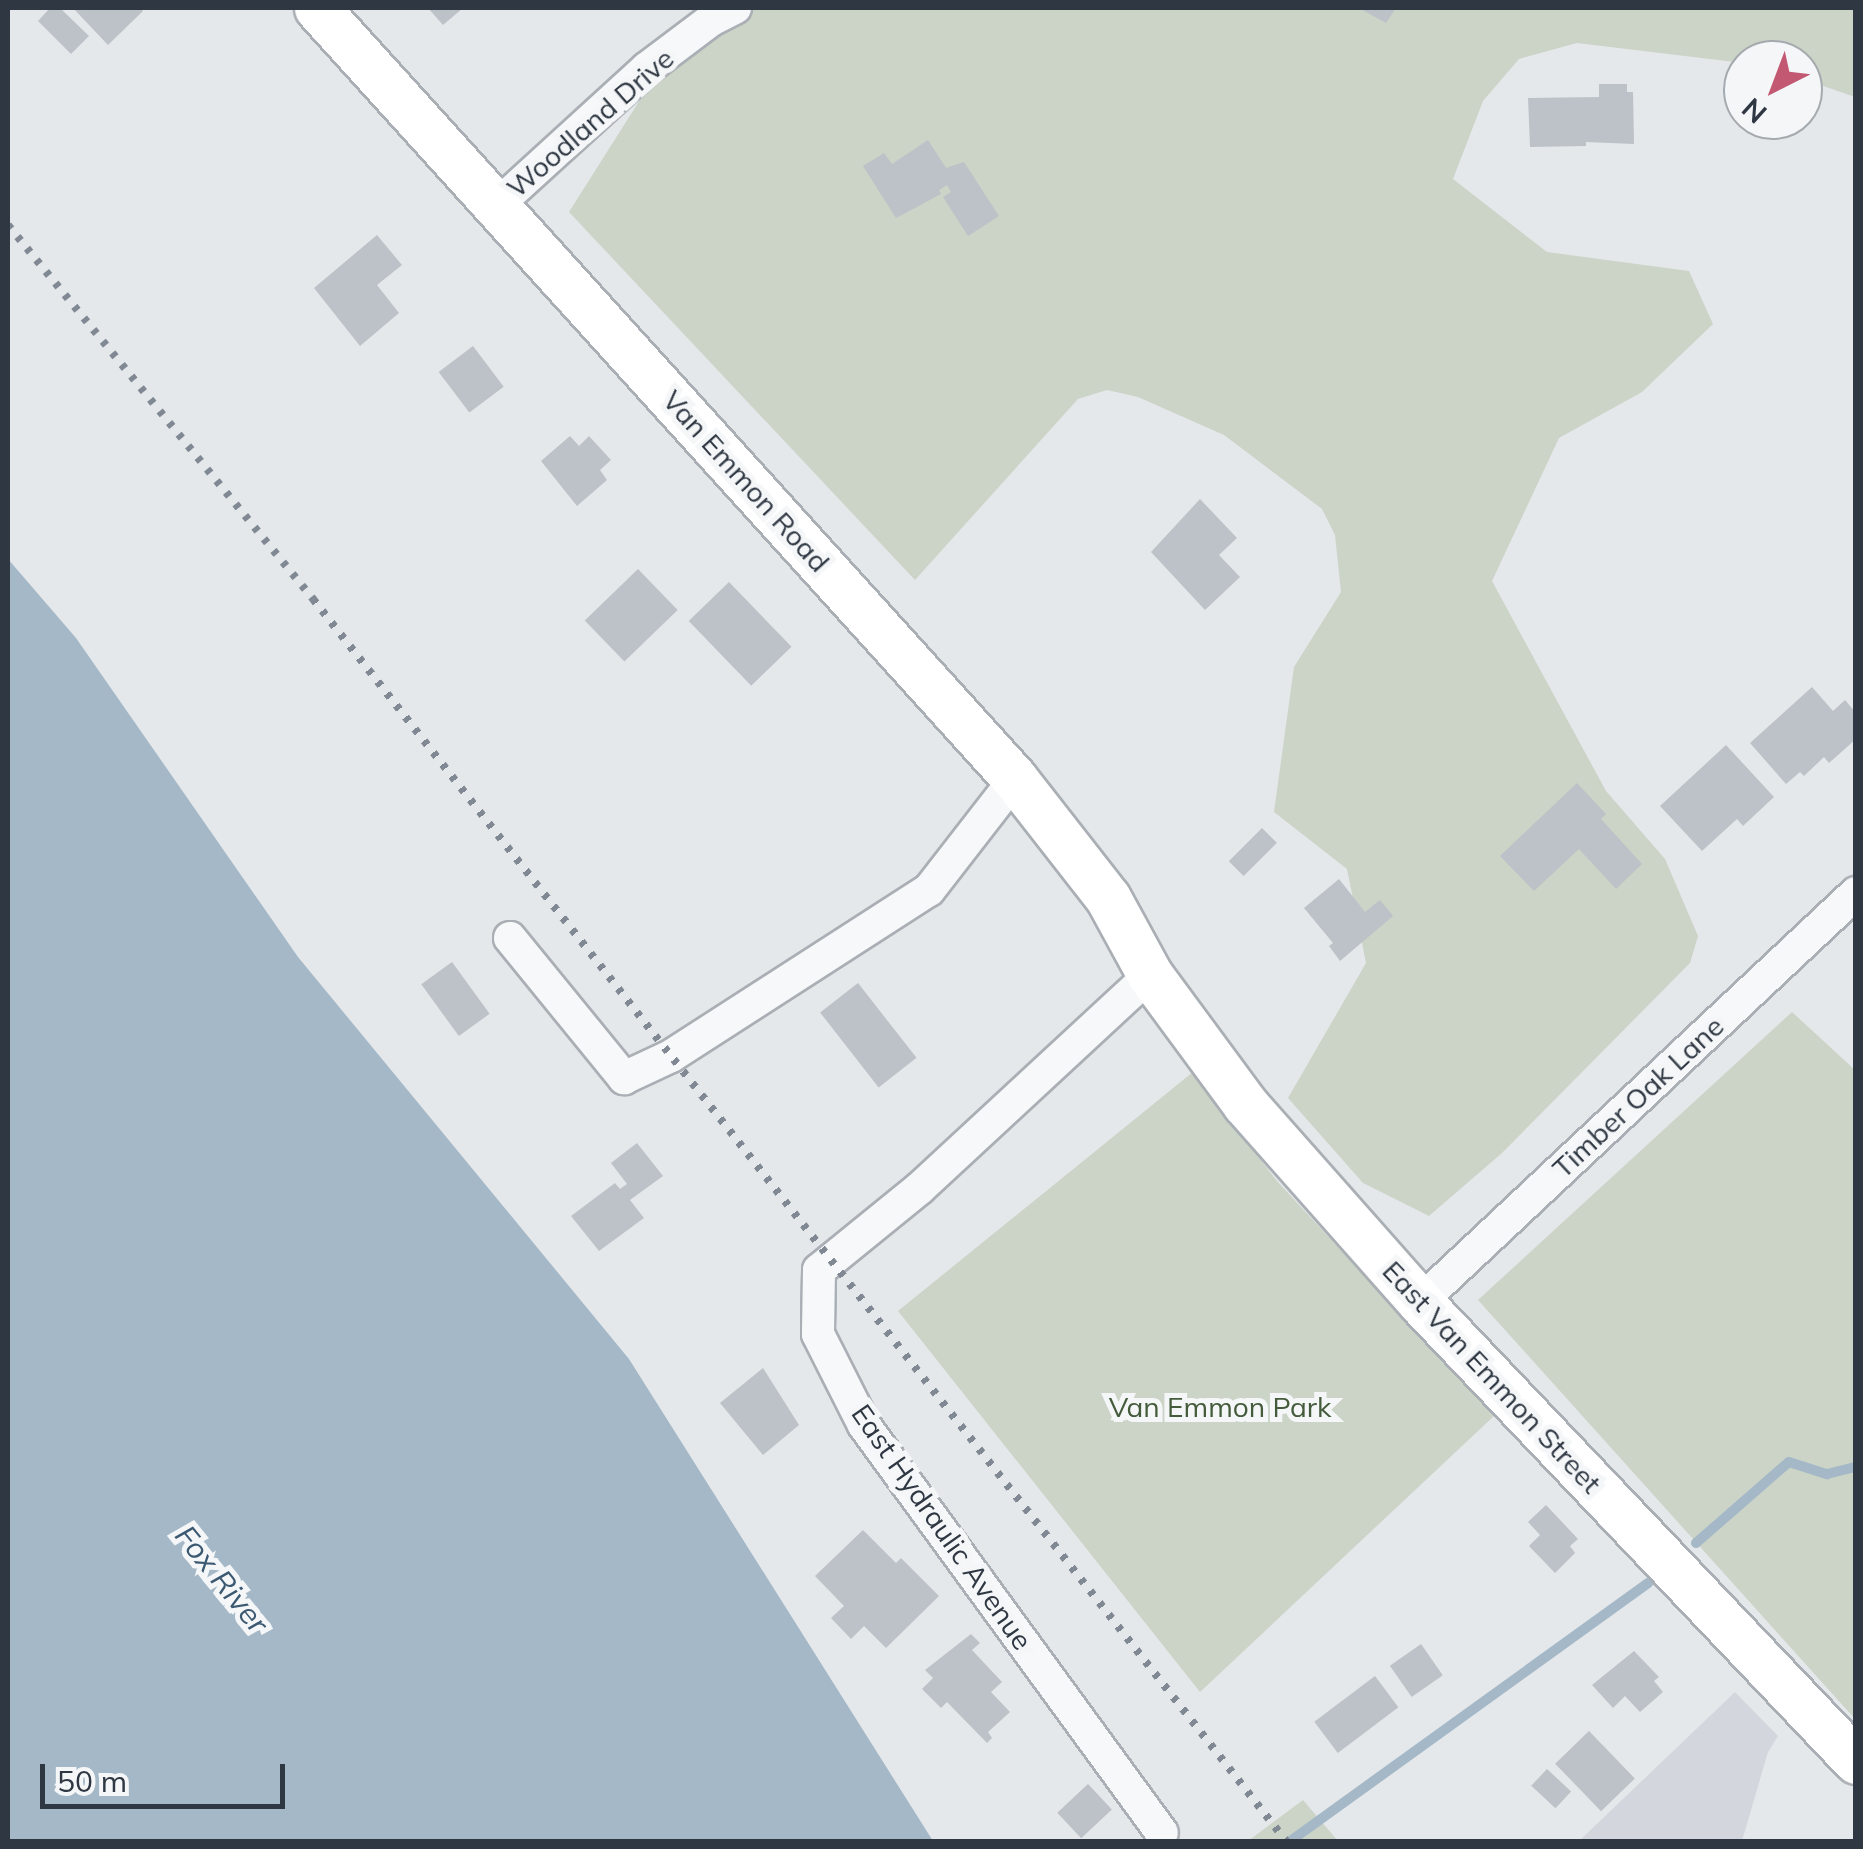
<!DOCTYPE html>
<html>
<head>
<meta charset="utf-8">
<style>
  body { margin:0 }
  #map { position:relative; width:1863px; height:1849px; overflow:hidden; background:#e5e8eb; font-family:Mulish,sans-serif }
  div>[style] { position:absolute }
  .built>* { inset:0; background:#d3d7dd }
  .green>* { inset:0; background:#cbd4c7 }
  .water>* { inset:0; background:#a4b8c7 }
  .stream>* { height:10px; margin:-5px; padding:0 5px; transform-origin:5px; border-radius:5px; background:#a4b8c7 }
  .building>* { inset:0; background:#bcc2c7; transform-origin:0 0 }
  .roads { filter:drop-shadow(2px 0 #aaafb5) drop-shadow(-2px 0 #aaafb5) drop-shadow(0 2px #aaafb5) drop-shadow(0 -2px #aaafb5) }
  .street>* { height:32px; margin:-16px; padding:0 16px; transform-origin:16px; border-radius:16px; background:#f7f8fa }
  .secondary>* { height:45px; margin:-22.5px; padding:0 22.5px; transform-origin:22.5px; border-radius:22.5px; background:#fff }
  .rail>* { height:8px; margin-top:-4px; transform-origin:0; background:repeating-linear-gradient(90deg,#808993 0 5px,transparent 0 15px) }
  span { translate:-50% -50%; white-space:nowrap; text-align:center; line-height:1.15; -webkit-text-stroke:10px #f4f6f8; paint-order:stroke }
  .street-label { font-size:28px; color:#2e3742 }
  .park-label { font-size:28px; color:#455c3c }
  .water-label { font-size:30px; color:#3c5972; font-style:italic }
  .frame { position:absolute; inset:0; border:10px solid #2e3742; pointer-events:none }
  .north { position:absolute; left:1723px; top:40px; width:100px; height:100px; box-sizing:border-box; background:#f4f6f8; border:2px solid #a5aaaf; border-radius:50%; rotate:222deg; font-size:28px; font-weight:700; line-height:40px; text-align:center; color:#2e3742 }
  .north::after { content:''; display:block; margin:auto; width:35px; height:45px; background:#c25871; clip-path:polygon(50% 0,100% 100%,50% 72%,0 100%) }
  .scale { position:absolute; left:40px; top:1764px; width:245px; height:45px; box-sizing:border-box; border:5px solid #2e3742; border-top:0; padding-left:12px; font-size:30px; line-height:35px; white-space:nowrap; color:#2e3742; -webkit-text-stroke:8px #f4f6f8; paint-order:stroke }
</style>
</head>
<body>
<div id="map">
  <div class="built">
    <div style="clip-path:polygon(1735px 1692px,1778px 1736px,1768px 1752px,1742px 1841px,1579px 1841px)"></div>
  </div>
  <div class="green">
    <div style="clip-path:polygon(698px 8px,1855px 8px,1855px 97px,1803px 79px,1803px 60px,1743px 63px,1577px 43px,1519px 59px,1483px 101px,1453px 179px,1547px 252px,1689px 271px,1713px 324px,1642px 392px,1559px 438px,1492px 581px,1606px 791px,1665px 859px,1698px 936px,1690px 963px,1502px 1153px,1429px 1216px,1363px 1183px,1288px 1098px,1366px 963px,1347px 869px,1274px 812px,1294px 667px,1341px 592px,1335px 535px,1322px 509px,1224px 435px,1138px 397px,1107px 390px,1078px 399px,915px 580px,569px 212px)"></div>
    <div style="clip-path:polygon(1792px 1012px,1855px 1070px,1855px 1719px,1478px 1300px)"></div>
    <div style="clip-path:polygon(1193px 1072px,1277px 1181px,1494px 1416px,1200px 1692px,898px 1311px)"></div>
    <div style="clip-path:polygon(1303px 1800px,1338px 1841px,1248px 1841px)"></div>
  </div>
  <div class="water">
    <div style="clip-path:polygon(8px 559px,76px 638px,298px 957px,629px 1359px,933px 1841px,8px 1841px)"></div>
  </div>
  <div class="stream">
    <div style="left:1696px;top:1543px;width:123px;rotate:-41.1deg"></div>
    <div style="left:1789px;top:1462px;width:40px;rotate:18deg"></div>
    <div style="left:1827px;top:1474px;width:30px;rotate:-14deg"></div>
    <div style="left:1289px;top:1842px;width:443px;rotate:-35.8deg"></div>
  </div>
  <div class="building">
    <div style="clip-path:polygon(50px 8px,60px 8px,89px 36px,71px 54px,38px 21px)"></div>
    <div style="clip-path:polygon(73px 8px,139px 8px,143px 11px,108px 45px)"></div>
    <div style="clip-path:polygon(428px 8px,463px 8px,443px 25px)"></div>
    <div style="clip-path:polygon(1359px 8px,1396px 8px,1386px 23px)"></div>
    <div style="clip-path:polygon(1599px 84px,1627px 84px,1627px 92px,1633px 92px,1634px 144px,1586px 142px,1586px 146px,1530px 147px,1528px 98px,1599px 97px)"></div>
    <div style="clip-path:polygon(928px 140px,946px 168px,964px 162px,999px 216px,968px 236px,943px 197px,951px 192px,947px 185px,939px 190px,941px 194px,896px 218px,863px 166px,884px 153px,892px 164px)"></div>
    <div style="clip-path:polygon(377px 235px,402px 265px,377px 285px,399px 313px,360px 346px,314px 288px)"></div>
    <div style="left:473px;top:346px;width:51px;height:43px;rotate:53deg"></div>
    <div style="clip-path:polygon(570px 436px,579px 446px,589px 436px,611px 460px,600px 470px,607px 480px,577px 506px,541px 461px)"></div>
    <div style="clip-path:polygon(1200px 499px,1237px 538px,1219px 555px,1240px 577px,1205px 610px,1151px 552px)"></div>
    <div style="left:638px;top:569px;width:57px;height:74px;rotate:46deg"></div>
    <div style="left:729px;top:582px;width:90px;height:56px;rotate:46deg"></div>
    <div style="clip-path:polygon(1812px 687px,1833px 711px,1845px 700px,1856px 713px,1856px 739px,1829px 763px,1824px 757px,1804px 776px,1800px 772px,1786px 784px,1750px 743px)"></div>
    <div style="clip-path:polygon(1726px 745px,1774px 797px,1743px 826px,1737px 819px,1702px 851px,1660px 806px)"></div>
    <div style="clip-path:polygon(1577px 783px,1606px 814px,1601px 819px,1642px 864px,1616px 889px,1579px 849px,1534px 891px,1500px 856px)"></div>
    <div style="left:1262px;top:828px;width:21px;height:47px;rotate:45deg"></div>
    <div style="clip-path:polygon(1339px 879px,1365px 912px,1380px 900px,1393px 916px,1340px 961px,1329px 946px,1333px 943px,1304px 908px)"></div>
    <div style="left:452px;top:962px;width:64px;height:38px;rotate:54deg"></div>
    <div style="left:858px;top:983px;width:95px;height:48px;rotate:52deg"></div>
    <div style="clip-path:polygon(637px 1143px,663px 1176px,630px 1200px,644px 1218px,599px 1251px,571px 1216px,615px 1183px,620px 1189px,627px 1184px,611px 1163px)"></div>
    <div style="clip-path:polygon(763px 1368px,799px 1425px,763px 1455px,720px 1403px)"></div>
    <div style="clip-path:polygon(1546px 1505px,1578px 1539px,1570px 1546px,1575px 1553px,1555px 1573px,1529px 1546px,1540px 1535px,1528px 1522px)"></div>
    <div style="clip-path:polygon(863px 1530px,896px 1563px,901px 1558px,939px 1596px,886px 1648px,864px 1626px,851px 1639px,831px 1618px,844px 1606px,815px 1576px)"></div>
    <div style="clip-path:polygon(971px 1634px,980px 1643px,972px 1650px,1002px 1682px,991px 1692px,1010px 1712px,988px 1732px,992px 1738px,987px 1743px,947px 1702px,941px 1708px,922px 1689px,933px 1678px,925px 1670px)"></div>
    <div style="left:1421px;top:1644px;width:38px;height:38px;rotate:55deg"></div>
    <div style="clip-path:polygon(1634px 1651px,1659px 1677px,1654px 1681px,1663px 1692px,1640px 1712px,1625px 1696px,1613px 1708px,1592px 1685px)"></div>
    <div style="left:1375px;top:1676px;width:39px;height:76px;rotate:53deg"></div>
    <div style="left:1589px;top:1731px;width:66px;height:47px;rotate:46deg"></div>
    <div style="left:1547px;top:1769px;width:33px;height:23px;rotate:43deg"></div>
    <div style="left:1088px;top:1784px;width:35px;height:42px;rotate:47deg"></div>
  </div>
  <div class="roads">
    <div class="street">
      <div style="left:495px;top:207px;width:205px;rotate:-42.4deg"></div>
      <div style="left:646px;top:69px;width:81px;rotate:-37deg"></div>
      <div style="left:711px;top:20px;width:27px;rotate:-27deg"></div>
      <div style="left:510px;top:938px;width:181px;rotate:50.8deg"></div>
      <div style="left:624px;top:1078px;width:52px;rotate:-25.1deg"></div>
      <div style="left:671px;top:1056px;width:307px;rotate:-32.8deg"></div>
      <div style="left:929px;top:890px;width:140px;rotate:-52.2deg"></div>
      <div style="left:1150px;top:975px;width:313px;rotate:137.2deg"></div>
      <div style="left:920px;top:1188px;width:130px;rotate:140.9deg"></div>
      <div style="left:819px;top:1270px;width:64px;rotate:90.9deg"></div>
      <div style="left:818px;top:1334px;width:102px;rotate:63.2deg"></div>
      <div style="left:864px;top:1425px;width:505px;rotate:53.86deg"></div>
      <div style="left:1420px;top:1302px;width:598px;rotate:-43.17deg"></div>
    </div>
    <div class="secondary">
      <div style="left:317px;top:8px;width:1040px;rotate:47.84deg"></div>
      <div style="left:1015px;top:779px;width:151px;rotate:52deg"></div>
      <div style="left:1108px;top:898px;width:88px;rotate:61.4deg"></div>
      <div style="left:1150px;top:975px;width:160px;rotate:53.6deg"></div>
      <div style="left:1245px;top:1104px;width:264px;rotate:48.5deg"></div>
      <div style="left:1420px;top:1302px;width:633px;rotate:46.47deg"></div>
    </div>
  </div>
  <div class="rail">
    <div style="left:8px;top:225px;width:483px;rotate:50.8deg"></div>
    <div style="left:313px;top:599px;width:1579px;rotate:51.92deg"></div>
  </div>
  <div class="street-label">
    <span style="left:590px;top:123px;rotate:-41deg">Woodland Drive</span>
    <span style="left:746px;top:481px;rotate:48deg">Van Emmon Road</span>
    <span style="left:1638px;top:1097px;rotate:-43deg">Timber Oak Lane</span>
    <span style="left:1492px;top:1377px;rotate:47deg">East Van Emmon Street</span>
    <span style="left:942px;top:1527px;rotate:55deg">East Hydraulic Avenue</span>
  </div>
  <div class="park-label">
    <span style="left:1220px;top:1407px">Van Emmon Park</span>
  </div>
  <div class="water-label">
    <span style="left:222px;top:1579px;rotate:51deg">Fox River</span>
  </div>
  <div class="frame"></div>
  <div class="north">N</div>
  <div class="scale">50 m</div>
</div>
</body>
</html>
